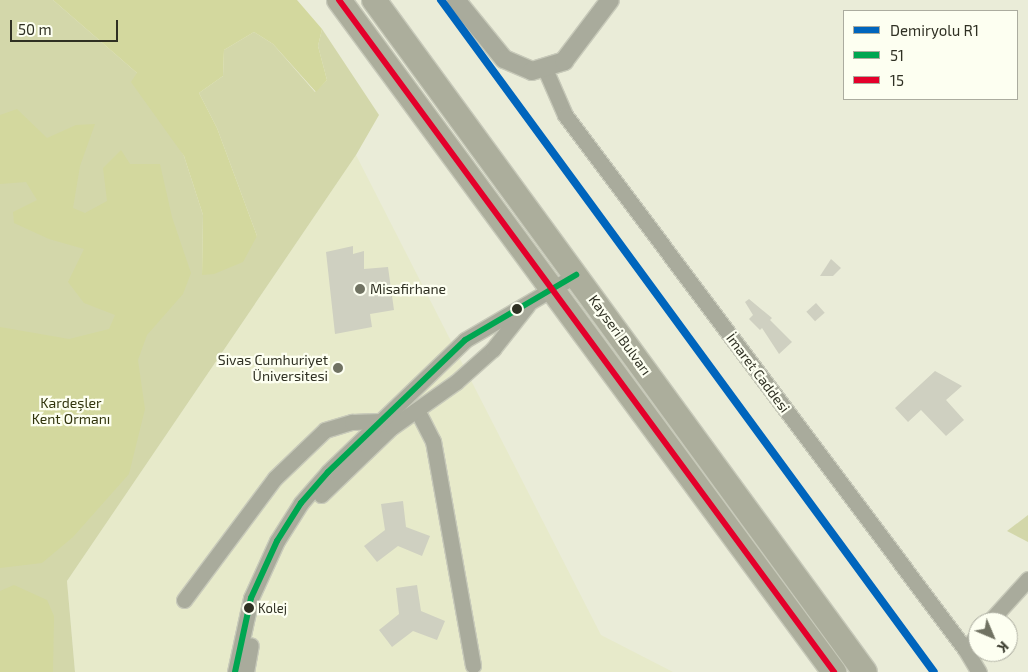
<!DOCTYPE html>
<html>
<head>
<meta charset="utf-8">
<style>
  body { margin:0 }
  #map { position:relative; width:1028px; height:672px; overflow:hidden; background:#eaecd8; font-family:"Exo 2",sans-serif }
  div>[style] { position:absolute }
  .built>* { inset:0; background:#e7eaca }
  .green>* { inset:0; background:#d3d7aa }
  .forest>* { inset:0; background:#d3d89e }
  .building>* { inset:0; background:#cfd0c1; transform-origin:0 0 }
  .roads { filter:drop-shadow(1px 0 #c7c9b9) drop-shadow(-1px 0 #c7c9b9) drop-shadow(0 1px #c7c9b9) drop-shadow(0 -1px #c7c9b9) }
  .minor>* { height:15px; margin:-7.5px; padding:0 7.5px; transform-origin:7.5px; border-radius:7.5px; background:#a9ab9c }
  .tertiary>* { height:18px; margin:-9px; padding:0 9px; transform-origin:9px; border-radius:9px; background:#a9ab9c }
  .trunk>* { height:24px; margin:-12px; padding:0 12px; transform-origin:12px; border-radius:12px; background:#acae9c }
  .bus-1>* { height:6px; margin:-3px; padding:0 3px; transform-origin:3px; border-radius:3px; background:#00a651 }
  .bus-2>* { height:6px; margin:-3px; padding:0 3px; transform-origin:3px; border-radius:3px; background:#e4002b }
  .rail-1>* { height:8px; margin:-4px; padding:0 4px; transform-origin:4px; border-radius:4px; background:#0065bd }
  .dots>* { width:14px; height:14px; translate:-50% -50%; box-sizing:border-box; border:2px solid #fdfff1; border-radius:50% }
  span { translate:-50% -50%; white-space:nowrap; text-align:center; line-height:1.15; -webkit-text-stroke:4.5px #fdfff1; paint-order:stroke }
  .bus-label { font-size:13px; color:#2f3023 }
  .left { translate:0 -50%; text-align:left }
  .poi-label { font-size:14px; color:#2f3023 }
  .right { translate:-100% -50%; text-align:right }
  .street-label { font-size:14px; color:#2f3023 }
  .park-label { font-size:14px; color:#31340d }
  .legend { position:absolute; left:843px; top:10px; width:175px; height:90px; box-sizing:border-box; background:#fdfff1; border:1px solid #abac9f; margin:0; padding:6px 9px; list-style:none; font-size:15px; color:#2f3023 }
  .legend li { display:flex; align-items:center; gap:10px; height:25px }
  .legend b { width:25px; border:1px solid #abac9f }
  .north { position:absolute; left:968px; top:612px; width:50px; height:50px; box-sizing:border-box; background:#fdfff1; border:1px solid #abac9f; border-radius:50%; rotate:135deg; font-size:14px; font-weight:700; line-height:20px; text-align:center; color:#2f3023 }
  .north::after { content:''; display:block; margin:auto; width:18px; height:22px; background:#707262; clip-path:polygon(50% 0,100% 100%,50% 72%,0 100%) }
  .scale { position:absolute; left:10px; top:20px; width:108px; height:22px; box-sizing:border-box; border:2px solid #2f3023; border-top:0; padding-left:6px; font-size:15px; line-height:18px; white-space:nowrap; color:#2f3023; -webkit-text-stroke:4px #fdfff1; paint-order:stroke }
</style>
</head>
<body>
<div id="map">
  <div class="built">
    <div style="clip-path:polygon(356px 155px,601px 635px,673px 672px,75px 672px,67px 581px)"></div>
  </div>
  <div class="green">
    <div style="clip-path:polygon(0 0,53px 0,137px 73px,184px 156px,203px 215px,202px 275px,257px 236px,217px 128px,199px 93px,223px 76px,224px 50px,254px 32px,273px 44px,315px 92px,327px 80px,318px 46px,322px 29px,379px 115px,356px 155px,67px 581px,75px 672px,0 672px)"></div>
    <div style="clip-path:polygon(1028px 515px,1028px 542px,1007px 531px)"></div>
  </div>
  <div class="forest">
    <div style="clip-path:polygon(53px 0,297px 0,322px 29px,318px 46px,327px 80px,316px 92px,273px 44px,254px 32px,224px 50px,223px 76px,199px 93px,217px 128px,257px 236px,243px 262px,214px 274px,202px 275px,203px 215px,184px 156px,131px 82px,137px 73px)"></div>
    <div style="clip-path:polygon(17px 109px,47px 138px,76px 125px,95px 124px,80px 166px,73px 208px,85px 213px,107px 201px,103px 168px,121px 150px,130px 164px,160px 164px,172px 217px,191px 273px,183px 294px,147px 335px,138px 360px,145px 409px,129px 474px,73px 537px,42px 563px,0 568px,0 327px,69px 339px,109px 329px,115px 315px,84px 303px,68px 282px,84px 249px,49px 239px,14px 223px,13px 212px,37px 200px,26px 182px,0 184px,0 115px)"></div>
    <div style="clip-path:polygon(14px 585px,47px 600px,54px 616px,53px 672px,0 672px,0 591px)"></div>
  </div>
  <div class="building">
    <div style="clip-path:polygon(353px 246px,353px 254px,364px 251px,364px 269px,388px 267px,394px 310px,370px 314px,372px 327px,335px 334px,326px 252px)"></div>
    <div style="clip-path:polygon(831px 259px,841px 268px,833px 276px,820px 276px)"></div>
    <div style="clip-path:polygon(749px 299px,772px 318px,770px 320px,792px 342px,779px 354px,762px 328px,760px 330px,749px 319px,753px 315px,745px 302px)"></div>
    <div style="left:816px;top:303px;width:13px;height:13px;rotate:48deg"></div>
    <div style="clip-path:polygon(935px 371px,962px 386px,946px 400px,964px 420px,946px 436px,921px 410px,908px 422px,895px 408px)"></div>
    <div style="clip-path:polygon(403px 501px,406px 527px,430px 536px,422px 556px,398px 546px,377px 562px,364px 546px,385px 530px,381px 504px)"></div>
    <div style="clip-path:polygon(417px 585px,421px 611px,445px 621px,437px 640px,413px 631px,392px 647px,379px 630px,399px 614px,396px 588px)"></div>
  </div>
  <div class="roads">
    <div class="minor">
      <div style="left:545px;top:69px;width:50px;rotate:66.5deg"></div>
      <div style="left:565px;top:115px;width:667px;rotate:53.16deg"></div>
      <div style="left:965px;top:649px;width:27px;rotate:59deg"></div>
      <div style="left:417px;top:410px;width:35px;rotate:63deg"></div>
      <div style="left:433px;top:441px;width:228px;rotate:79.9deg"></div>
      <div style="left:321px;top:495px;width:98px;rotate:-43.8deg"></div>
      <div style="left:392px;top:427px;width:78px;rotate:-35.1deg"></div>
      <div style="left:456px;top:382px;width:50px;rotate:-41.7deg"></div>
      <div style="left:493px;top:349px;width:55px;rotate:-51.7deg"></div>
      <div style="left:184px;top:600px;width:152px;rotate:-53.3deg"></div>
      <div style="left:275px;top:478px;width:69px;rotate:-43.8deg"></div>
      <div style="left:325px;top:430px;width:28px;rotate:-17deg"></div>
      <div style="left:352px;top:422px;width:30px;rotate:-2deg"></div>
      <div style="left:989px;top:622px;width:58px;rotate:-47.8deg"></div>
      <div style="left:965px;top:649px;width:19px;rotate:-47deg"></div>
      <div style="left:235px;top:672px;width:76px;rotate:-77.8deg"></div>
      <div style="left:251px;top:598px;width:63px;rotate:-65.5deg"></div>
      <div style="left:277px;top:541px;width:45px;rotate:-57.7deg"></div>
      <div style="left:301px;top:503px;width:41px;rotate:-48.9deg"></div>
      <div style="left:328px;top:472px;width:190px;rotate:-43.9deg"></div>
      <div style="left:465px;top:340px;width:129px;rotate:-30.4deg"></div>
      <div style="left:246px;top:672px;width:27px;rotate:-80deg"></div>
    </div>
    <div class="tertiary">
      <div style="left:456px;top:0;width:76px;rotate:50.9deg"></div>
      <div style="left:504px;top:59px;width:30px;rotate:23deg"></div>
      <div style="left:532px;top:71px;width:34px;rotate:-17deg"></div>
      <div style="left:564px;top:61px;width:76px;rotate:-53deg"></div>
    </div>
    <div class="trunk">
      <div style="left:339px;top:0;width:835px;rotate:53.62deg"></div>
      <div style="left:374px;top:0;width:832px;rotate:53.85deg"></div>
    </div>
  </div>
  <div class="bus-1">
    <div style="left:235px;top:672px;width:76px;rotate:-77.8deg"></div>
    <div style="left:251px;top:598px;width:63px;rotate:-65.5deg"></div>
    <div style="left:277px;top:541px;width:45px;rotate:-57.7deg"></div>
    <div style="left:301px;top:503px;width:41px;rotate:-48.9deg"></div>
    <div style="left:328px;top:472px;width:190px;rotate:-43.9deg"></div>
    <div style="left:465px;top:340px;width:129px;rotate:-30.4deg"></div>
  </div>
  <div class="bus-2">
    <div style="left:339px;top:0;width:835px;rotate:53.62deg"></div>
  </div>
  <div class="rail-1">
    <div style="left:441px;top:0;width:833px;rotate:53.74deg"></div>
  </div>
  <div class="dots">
    <div style="left:360px;top:289px;background:#707262"></div>
    <div style="left:517px;top:309px;background:#2f3023"></div>
    <div style="left:338px;top:368px;background:#707262"></div>
    <div style="left:249px;top:608px;background:#2f3023"></div>
  </div>
  <div class="bus-label">
    <span class="left" style="left:258px;top:608px">Kolej</span>
  </div>
  <div class="poi-label">
    <span class="left" style="left:370px;top:289px">Misafirhane</span>
    <span class="right" style="left:328px;top:368px">Sivas Cumhuriyet<br>Üniversitesi</span>
  </div>
  <div class="street-label">
    <span style="left:620px;top:335px;rotate:54deg">Kayseri Bulvarı</span>
    <span style="left:758px;top:373px;rotate:53deg">İmaret Caddesi</span>
  </div>
  <div class="park-label">
    <span style="left:71px;top:411px">Kardeşler<br>Kent Ormanı</span>
  </div>
  <ul class="legend">
  <li><b style="height:6px;background:#0065bd"></b>Demiryolu R1</li>
  <li><b style="height:6px;background:#00a651"></b>51</li>
  <li><b style="height:6px;background:#e4002b"></b>15</li>
  </ul>
  <div class="north">K</div>
  <div class="scale">50 m</div>
</div>
</body>
</html>
